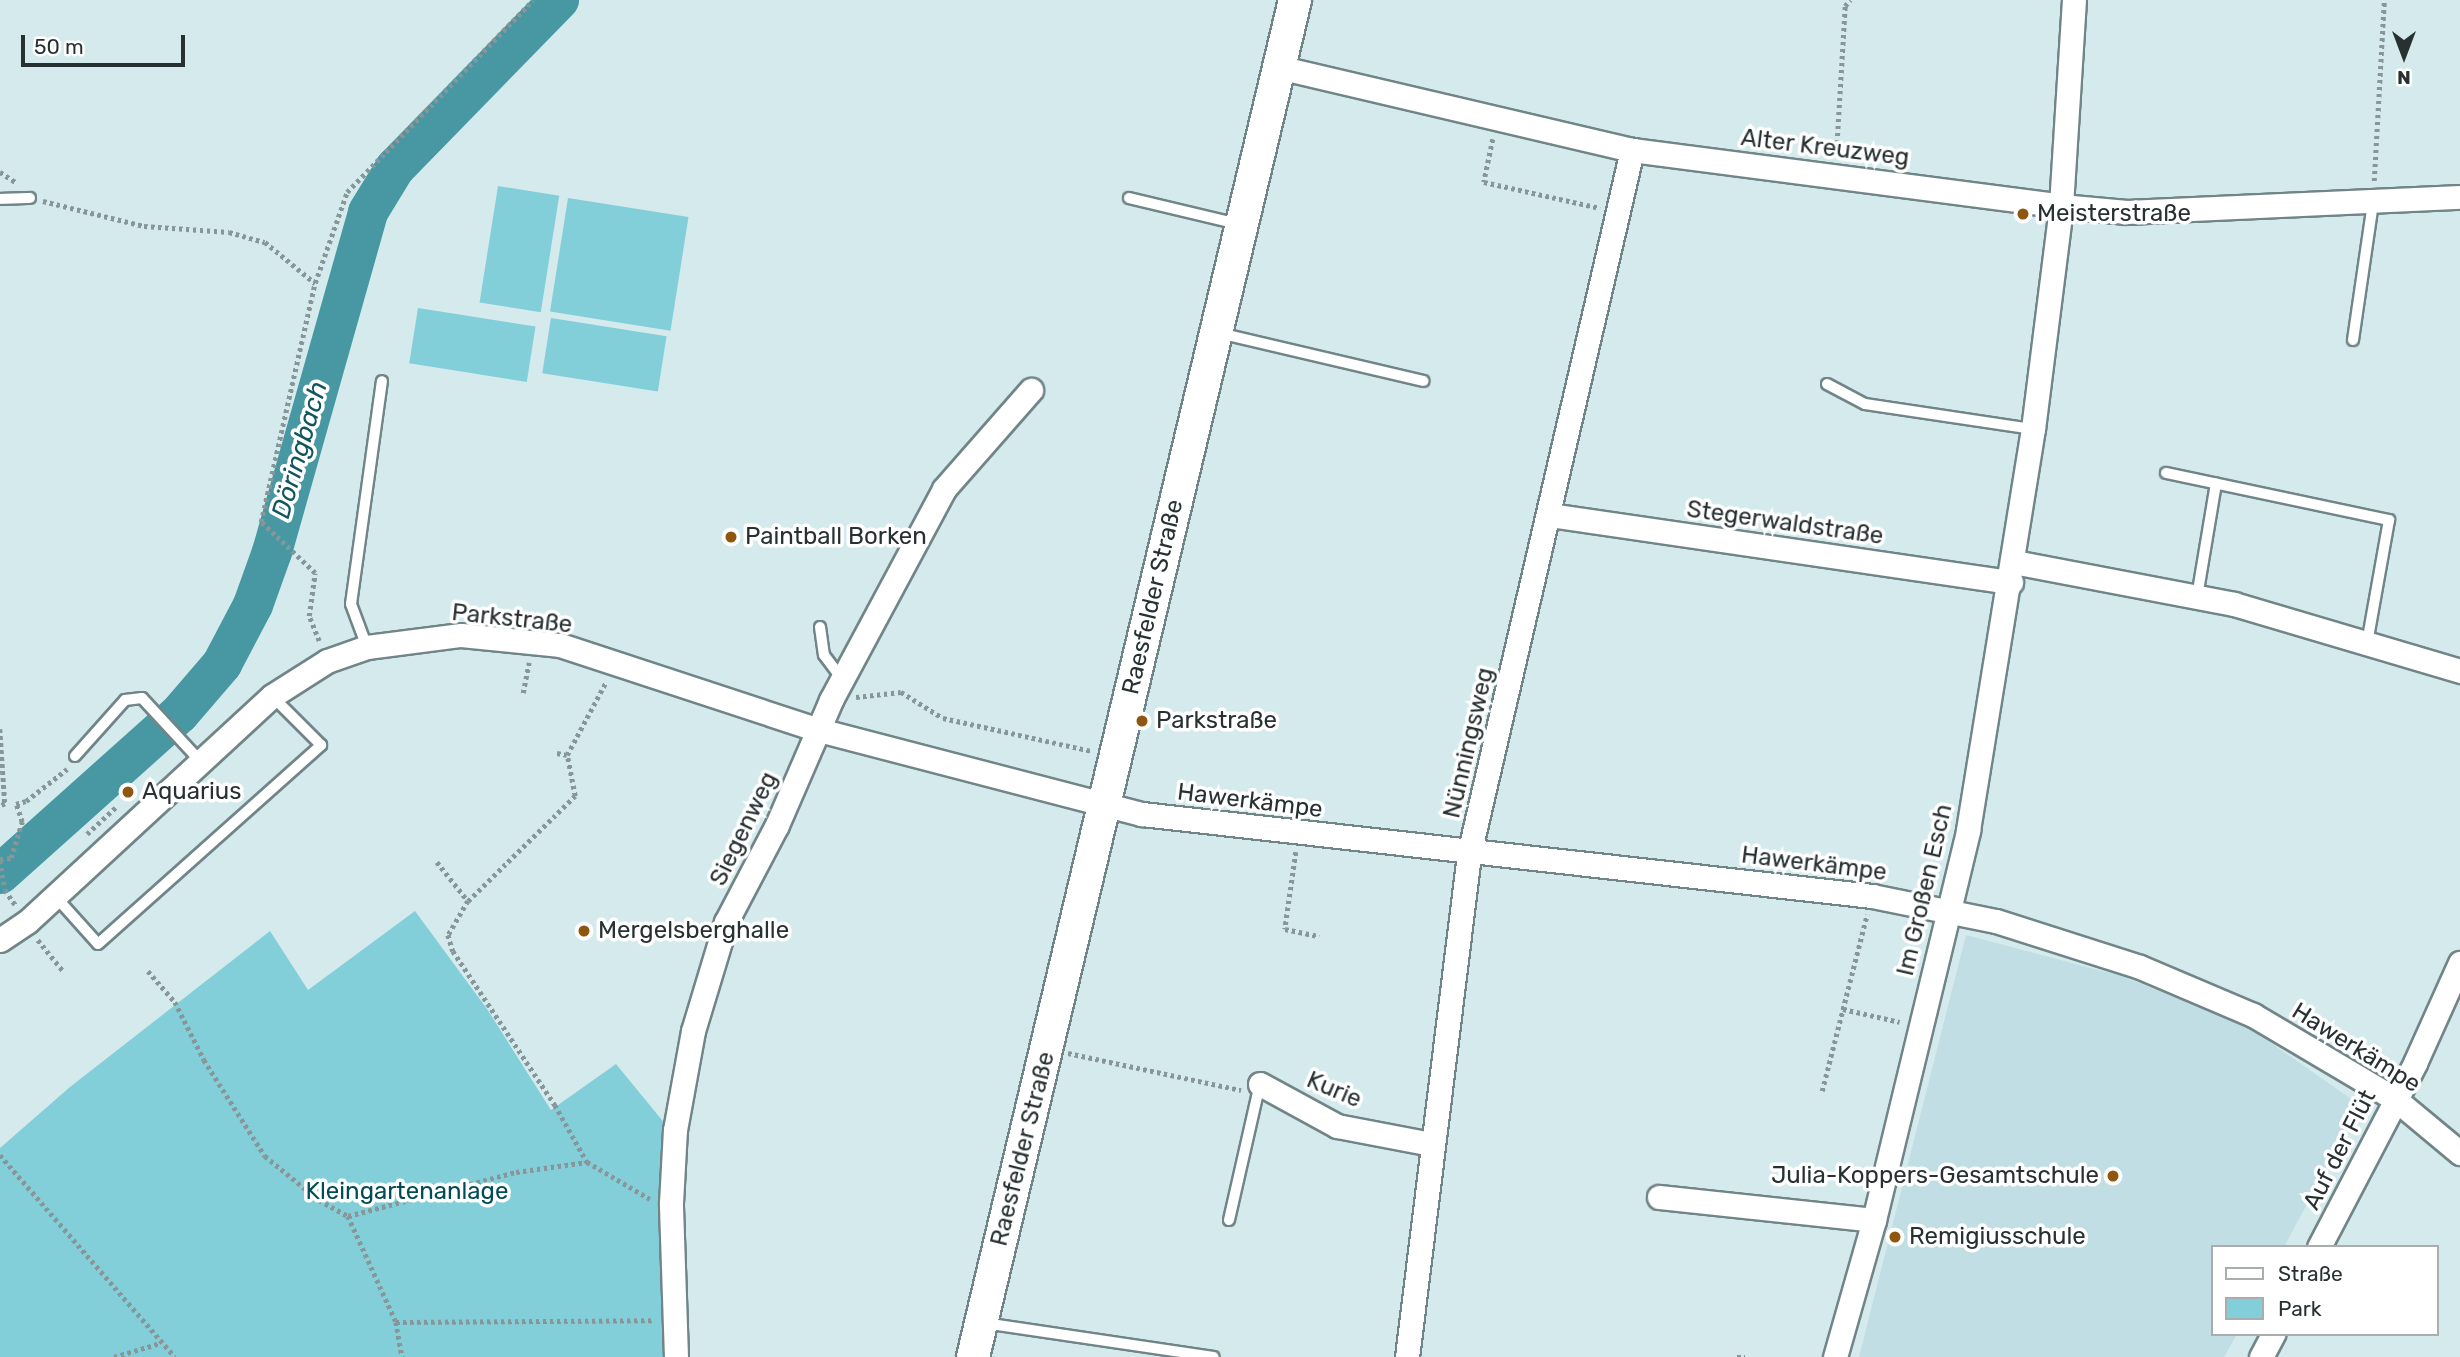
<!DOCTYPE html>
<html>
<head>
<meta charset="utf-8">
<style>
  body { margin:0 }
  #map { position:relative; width:2460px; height:1357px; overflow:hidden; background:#d4eaed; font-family:Rubik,sans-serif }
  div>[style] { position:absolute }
  .built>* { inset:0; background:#c0dee3 }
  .green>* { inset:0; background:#82cfda; transform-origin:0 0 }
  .river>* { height:40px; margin:-20px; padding:0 20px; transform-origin:20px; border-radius:20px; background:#4898a3 }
  .path>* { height:4.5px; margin-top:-2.25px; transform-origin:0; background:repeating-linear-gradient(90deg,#879799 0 3.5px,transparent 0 7px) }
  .roads { filter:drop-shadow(2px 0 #718588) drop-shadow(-2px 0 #718588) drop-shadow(0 2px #718588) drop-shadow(0 -2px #718588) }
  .service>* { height:10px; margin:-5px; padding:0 5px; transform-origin:5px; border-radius:5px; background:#fff }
  .minor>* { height:23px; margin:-11.5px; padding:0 11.5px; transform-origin:11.5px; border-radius:11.5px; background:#fff }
  .secondary>* { height:32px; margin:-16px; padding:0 16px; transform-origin:16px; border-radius:16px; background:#fff }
  .path-bridge>* { height:4.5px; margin-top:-2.25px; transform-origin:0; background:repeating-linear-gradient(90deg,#879799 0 3.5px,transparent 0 7px) }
  .dots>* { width:19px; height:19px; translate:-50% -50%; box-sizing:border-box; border:4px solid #fff; border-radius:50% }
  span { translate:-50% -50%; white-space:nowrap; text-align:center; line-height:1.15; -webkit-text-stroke:7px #fff; paint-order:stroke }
  .street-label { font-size:24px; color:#283132 }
  .poi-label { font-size:24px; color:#283132 }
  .left { translate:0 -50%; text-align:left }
  .right { translate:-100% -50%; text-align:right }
  .park-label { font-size:24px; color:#004c55 }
  .water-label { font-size:26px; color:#11565f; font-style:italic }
  .legend { position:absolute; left:2211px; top:1245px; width:228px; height:91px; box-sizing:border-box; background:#fff; border:2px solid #a9adad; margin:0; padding:9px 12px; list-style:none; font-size:21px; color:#283132 }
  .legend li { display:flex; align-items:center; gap:14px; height:35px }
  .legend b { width:35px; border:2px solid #a9adad }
  .north { position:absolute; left:2369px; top:21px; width:70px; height:70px; -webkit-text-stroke:5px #fff; paint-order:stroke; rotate:180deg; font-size:19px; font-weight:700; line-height:28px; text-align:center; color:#283132 }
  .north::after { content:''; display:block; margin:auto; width:24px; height:32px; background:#283132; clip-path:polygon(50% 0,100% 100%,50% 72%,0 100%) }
  .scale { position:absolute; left:21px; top:35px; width:164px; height:32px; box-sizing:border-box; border:4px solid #283132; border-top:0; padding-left:9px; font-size:21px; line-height:24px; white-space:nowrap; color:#283132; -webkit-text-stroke:5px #fff; paint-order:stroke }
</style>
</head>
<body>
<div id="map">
  <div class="built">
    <div style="clip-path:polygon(1966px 935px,2121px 976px,2245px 1025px,2360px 1105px,2284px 1247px,2213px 1247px,2213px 1334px,2237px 1334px,2224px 1357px,1859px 1357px)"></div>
  </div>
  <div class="green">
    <div style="left:498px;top:186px;width:62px;height:118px;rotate:9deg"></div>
    <div style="left:568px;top:198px;width:122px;height:115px;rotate:9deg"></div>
    <div style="left:418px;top:308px;width:119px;height:56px;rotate:9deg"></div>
    <div style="left:551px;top:318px;width:117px;height:56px;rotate:9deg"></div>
    <div style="clip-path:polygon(415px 911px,487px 1009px,551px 1110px,616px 1064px,666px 1125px,666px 1357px,0 1357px,0 1148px,70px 1087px,270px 931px,308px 990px)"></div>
  </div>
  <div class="river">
    <div style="left:0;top:874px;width:241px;rotate:-41.8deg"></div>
    <div style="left:180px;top:713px;width:65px;rotate:-49.4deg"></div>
    <div style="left:222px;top:664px;width:67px;rotate:-62.3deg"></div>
    <div style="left:253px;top:605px;width:56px;rotate:-70.3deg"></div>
    <div style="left:272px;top:552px;width:353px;rotate:-74.2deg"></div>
    <div style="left:368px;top:212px;width:52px;rotate:-58.5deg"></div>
    <div style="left:395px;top:168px;width:235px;rotate:-45.7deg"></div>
  </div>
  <div class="path">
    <div style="left:1493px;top:139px;width:44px;rotate:101.8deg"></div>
    <div style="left:1484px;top:182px;width:119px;rotate:12.6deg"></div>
    <div style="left:1836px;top:157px;width:151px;rotate:-86.6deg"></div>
    <div style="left:1845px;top:6px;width:8px;rotate:-50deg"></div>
    <div style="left:0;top:172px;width:20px;rotate:33deg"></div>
    <div style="left:2374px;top:181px;width:181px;rotate:-86.8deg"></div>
    <div style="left:43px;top:201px;width:104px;rotate:13.9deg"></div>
    <div style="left:144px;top:226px;width:85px;rotate:4deg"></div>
    <div style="left:229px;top:232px;width:37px;rotate:16deg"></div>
    <div style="left:265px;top:242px;width:65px;rotate:39.4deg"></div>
    <div style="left:319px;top:641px;width:27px;rotate:-112deg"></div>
    <div style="left:309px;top:616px;width:43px;rotate:-82.1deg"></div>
    <div style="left:315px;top:573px;width:74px;rotate:-136.6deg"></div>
    <div style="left:261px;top:522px;width:245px;rotate:-77.3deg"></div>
    <div style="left:315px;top:283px;width:96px;rotate:-70.6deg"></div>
    <div style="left:347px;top:192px;width:267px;rotate:-45.9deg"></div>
    <div style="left:523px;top:693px;width:31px;rotate:-79deg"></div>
    <div style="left:856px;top:697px;width:45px;rotate:-6.3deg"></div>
    <div style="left:901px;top:692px;width:49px;rotate:31.8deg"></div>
    <div style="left:943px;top:718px;width:153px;rotate:12.5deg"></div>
    <div style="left:0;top:729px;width:75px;rotate:86.2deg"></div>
    <div style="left:5px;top:804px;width:5px;rotate:158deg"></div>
    <div style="left:557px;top:753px;width:10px;rotate:11deg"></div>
    <div style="left:567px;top:755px;width:83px;rotate:-61.9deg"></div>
    <div style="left:87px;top:834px;width:41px;rotate:-43deg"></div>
    <div style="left:1296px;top:852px;width:78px;rotate:98.1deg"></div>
    <div style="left:1285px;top:929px;width:35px;rotate:12deg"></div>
    <div style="left:0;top:859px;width:11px;rotate:-5deg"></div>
    <div style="left:11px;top:858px;width:38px;rotate:-73deg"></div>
    <div style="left:22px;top:822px;width:19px;rotate:-108deg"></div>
    <div style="left:16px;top:804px;width:10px;rotate:-17deg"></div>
    <div style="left:26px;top:801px;width:52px;rotate:-38deg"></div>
    <div style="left:437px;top:862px;width:50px;rotate:51.5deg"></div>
    <div style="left:468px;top:901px;width:39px;rotate:120deg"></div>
    <div style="left:448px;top:935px;width:17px;rotate:73deg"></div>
    <div style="left:453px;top:951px;width:185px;rotate:56.5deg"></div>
    <div style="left:555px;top:1105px;width:65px;rotate:60.7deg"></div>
    <div style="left:587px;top:1162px;width:73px;rotate:30.4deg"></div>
    <div style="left:5px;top:890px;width:19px;rotate:55deg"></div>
    <div style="left:468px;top:901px;width:150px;rotate:-44.5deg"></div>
    <div style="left:575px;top:796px;width:42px;rotate:-101deg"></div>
    <div style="left:38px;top:940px;width:41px;rotate:50.9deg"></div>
    <div style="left:148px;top:971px;width:41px;rotate:48.9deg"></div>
    <div style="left:175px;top:1002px;width:65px;rotate:63.4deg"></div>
    <div style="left:204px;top:1060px;width:114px;rotate:57.6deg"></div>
    <div style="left:265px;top:1156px;width:70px;rotate:39.2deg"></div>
    <div style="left:319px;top:1200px;width:33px;rotate:29deg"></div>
    <div style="left:348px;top:1216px;width:116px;rotate:65.6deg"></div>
    <div style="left:396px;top:1322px;width:36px;rotate:80deg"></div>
    <div style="left:1843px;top:1009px;width:58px;rotate:12.8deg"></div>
    <div style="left:1068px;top:1053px;width:177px;rotate:12.1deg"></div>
    <div style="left:1822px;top:1091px;width:182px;rotate:-75.7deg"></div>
    <div style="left:0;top:1155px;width:267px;rotate:49.1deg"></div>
    <div style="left:348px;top:1216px;width:174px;rotate:-14.7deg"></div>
    <div style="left:516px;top:1172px;width:72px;rotate:-8deg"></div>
    <div style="left:396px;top:1322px;width:258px;rotate:-0.4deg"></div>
    <div style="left:114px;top:1357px;width:48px;rotate:-16.9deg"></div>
    <div style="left:1737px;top:1357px;width:8px"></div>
  </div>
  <div class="roads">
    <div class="service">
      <div style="left:1129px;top:198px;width:112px;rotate:13.4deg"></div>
      <div style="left:0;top:199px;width:30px;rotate:-2deg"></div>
      <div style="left:1219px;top:333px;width:210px;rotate:13.2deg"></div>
      <div style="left:2353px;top:340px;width:138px;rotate:-81.7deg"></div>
      <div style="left:1827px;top:384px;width:43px;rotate:27.8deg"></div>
      <div style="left:1865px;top:404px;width:170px;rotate:8.5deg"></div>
      <div style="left:2166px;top:473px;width:228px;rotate:11.9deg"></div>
      <div style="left:2389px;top:520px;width:126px;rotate:100.1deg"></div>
      <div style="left:2197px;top:597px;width:115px;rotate:-80.5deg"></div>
      <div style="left:820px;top:627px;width:28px;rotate:82deg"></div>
      <div style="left:824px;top:655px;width:30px;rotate:53deg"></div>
      <div style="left:367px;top:647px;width:46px;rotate:-110.4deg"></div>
      <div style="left:351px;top:604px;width:225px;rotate:-82.1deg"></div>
      <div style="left:75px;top:756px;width:75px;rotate:-48.2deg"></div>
      <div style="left:125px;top:700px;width:17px;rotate:-7deg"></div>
      <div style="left:142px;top:698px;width:88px;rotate:47.3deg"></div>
      <div style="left:55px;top:896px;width:64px;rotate:48.1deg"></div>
      <div style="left:98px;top:944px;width:299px;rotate:-41.7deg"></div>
      <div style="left:321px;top:745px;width:69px;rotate:-135deg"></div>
      <div style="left:1229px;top:1220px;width:139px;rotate:-77.2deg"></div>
      <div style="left:984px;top:1323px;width:232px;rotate:8.4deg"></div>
    </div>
    <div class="minor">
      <div style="left:1278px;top:67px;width:364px;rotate:13.2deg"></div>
      <div style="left:1632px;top:150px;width:433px;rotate:7.4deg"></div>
      <div style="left:2061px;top:206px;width:66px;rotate:5.2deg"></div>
      <div style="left:2127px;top:212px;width:333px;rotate:-2.6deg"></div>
      <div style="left:1550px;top:515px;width:466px;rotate:8.3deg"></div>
      <div style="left:2014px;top:562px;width:224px;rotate:10.8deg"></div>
      <div style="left:2234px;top:604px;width:236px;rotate:16.5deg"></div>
      <div style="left:0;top:940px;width:32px;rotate:-34deg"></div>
      <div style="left:27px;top:922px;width:333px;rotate:-42.7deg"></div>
      <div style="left:272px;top:696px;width:65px;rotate:-32.5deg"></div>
      <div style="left:327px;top:661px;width:42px;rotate:-19.3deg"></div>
      <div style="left:367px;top:647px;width:95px;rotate:-7.3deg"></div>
      <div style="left:461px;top:635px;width:100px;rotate:5.8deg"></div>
      <div style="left:560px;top:645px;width:273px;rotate:18.2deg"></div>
      <div style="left:819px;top:730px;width:334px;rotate:14.6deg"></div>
      <div style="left:1142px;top:814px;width:735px;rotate:6.41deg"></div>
      <div style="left:1872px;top:896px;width:126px;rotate:11.4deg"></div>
      <div style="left:1996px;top:921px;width:151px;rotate:17.7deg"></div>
      <div style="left:2140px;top:967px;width:123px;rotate:23deg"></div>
      <div style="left:2253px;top:1015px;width:165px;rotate:30.6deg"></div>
      <div style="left:2395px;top:1099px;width:85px;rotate:39.7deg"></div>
      <div style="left:1260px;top:1084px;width:88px;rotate:28.6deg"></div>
      <div style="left:1337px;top:1126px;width:96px;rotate:10.8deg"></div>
      <div style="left:1659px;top:1197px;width:216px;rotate:6.1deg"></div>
      <div style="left:2319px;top:1247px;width:208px;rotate:-62.4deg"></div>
      <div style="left:2415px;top:1063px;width:110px;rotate:-65.8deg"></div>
      <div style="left:676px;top:1357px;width:154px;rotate:-91.9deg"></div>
      <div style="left:671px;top:1203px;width:73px;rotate:-86.9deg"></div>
      <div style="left:675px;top:1130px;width:101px;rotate:-79.7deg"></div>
      <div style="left:693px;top:1031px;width:114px;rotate:-73.2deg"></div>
      <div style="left:726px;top:922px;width:110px;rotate:-62.3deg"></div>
      <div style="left:777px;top:825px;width:136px;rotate:-66.6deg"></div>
      <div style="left:831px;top:700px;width:239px;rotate:-61.8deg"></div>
      <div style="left:944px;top:489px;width:132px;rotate:-48.7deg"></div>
      <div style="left:1407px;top:1357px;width:507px;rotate:-82.97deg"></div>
      <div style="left:1469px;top:854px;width:723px;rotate:-76.96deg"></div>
      <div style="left:1835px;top:1357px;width:142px;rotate:-74.1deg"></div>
      <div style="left:1874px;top:1220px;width:401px;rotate:-76.4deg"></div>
      <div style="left:1968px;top:830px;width:406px;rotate:-80.8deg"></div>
      <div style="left:2033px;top:429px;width:225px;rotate:-82.8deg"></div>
      <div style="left:2061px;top:206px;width:206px;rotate:-86.4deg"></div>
      <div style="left:2261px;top:1357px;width:26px;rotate:-62deg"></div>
    </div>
    <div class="secondary">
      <div style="left:973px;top:1357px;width:1395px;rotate:-76.65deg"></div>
    </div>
  </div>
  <div class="path-bridge">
    <div style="left:0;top:861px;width:29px;rotate:80deg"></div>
  </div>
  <div class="dots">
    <div style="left:2023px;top:214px;background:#8e560e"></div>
    <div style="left:731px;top:537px;background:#8e560e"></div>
    <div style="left:1142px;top:721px;background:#8e560e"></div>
    <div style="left:128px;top:792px;background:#8e560e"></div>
    <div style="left:584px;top:931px;background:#8e560e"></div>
    <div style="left:2113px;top:1176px;background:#8e560e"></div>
    <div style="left:1895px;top:1237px;background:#8e560e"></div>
  </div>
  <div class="street-label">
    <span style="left:1825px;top:148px;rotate:7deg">Alter Kreuzweg</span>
    <span style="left:1785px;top:523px;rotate:8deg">Stegerwaldstraße</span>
    <span style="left:1153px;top:597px;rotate:-77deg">Raesfelder Straße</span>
    <span style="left:512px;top:619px;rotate:6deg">Parkstraße</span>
    <span style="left:1469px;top:743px;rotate:-77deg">Nünningsweg</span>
    <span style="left:1250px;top:801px;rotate:7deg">Hawerkämpe</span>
    <span style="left:744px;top:829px;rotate:-64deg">Siegenweg</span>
    <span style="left:1814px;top:864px;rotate:7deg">Hawerkämpe</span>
    <span style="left:1925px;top:890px;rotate:-77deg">Im Großen Esch</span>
    <span style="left:2356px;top:1048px;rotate:32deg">Hawerkämpe</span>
    <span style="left:1334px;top:1090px;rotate:23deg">Kurie</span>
    <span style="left:1023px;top:1149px;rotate:-76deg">Raesfelder Straße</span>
    <span style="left:2340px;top:1150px;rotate:-63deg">Auf der Flüt</span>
  </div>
  <div class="poi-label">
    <span class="left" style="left:2037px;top:214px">Meisterstraße</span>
    <span class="left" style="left:745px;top:537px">Paintball Borken</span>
    <span class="left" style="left:1156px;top:721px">Parkstraße</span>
    <span class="left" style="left:142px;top:792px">Aquarius</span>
    <span class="left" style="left:598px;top:931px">Mergelsberghalle</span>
    <span class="right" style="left:2099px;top:1176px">Julia-Koppers-Gesamtschule</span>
    <span class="left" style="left:1909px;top:1237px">Remigiusschule</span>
  </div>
  <div class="park-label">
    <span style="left:407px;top:1192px">Kleingartenanlage</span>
  </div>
  <div class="water-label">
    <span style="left:300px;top:450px;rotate:-74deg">Döringbach</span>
  </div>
  <ul class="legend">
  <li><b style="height:9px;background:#fff"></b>Straße</li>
  <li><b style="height:19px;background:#82cfda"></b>Park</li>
  </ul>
  <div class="north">N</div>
  <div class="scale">50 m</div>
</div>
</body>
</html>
